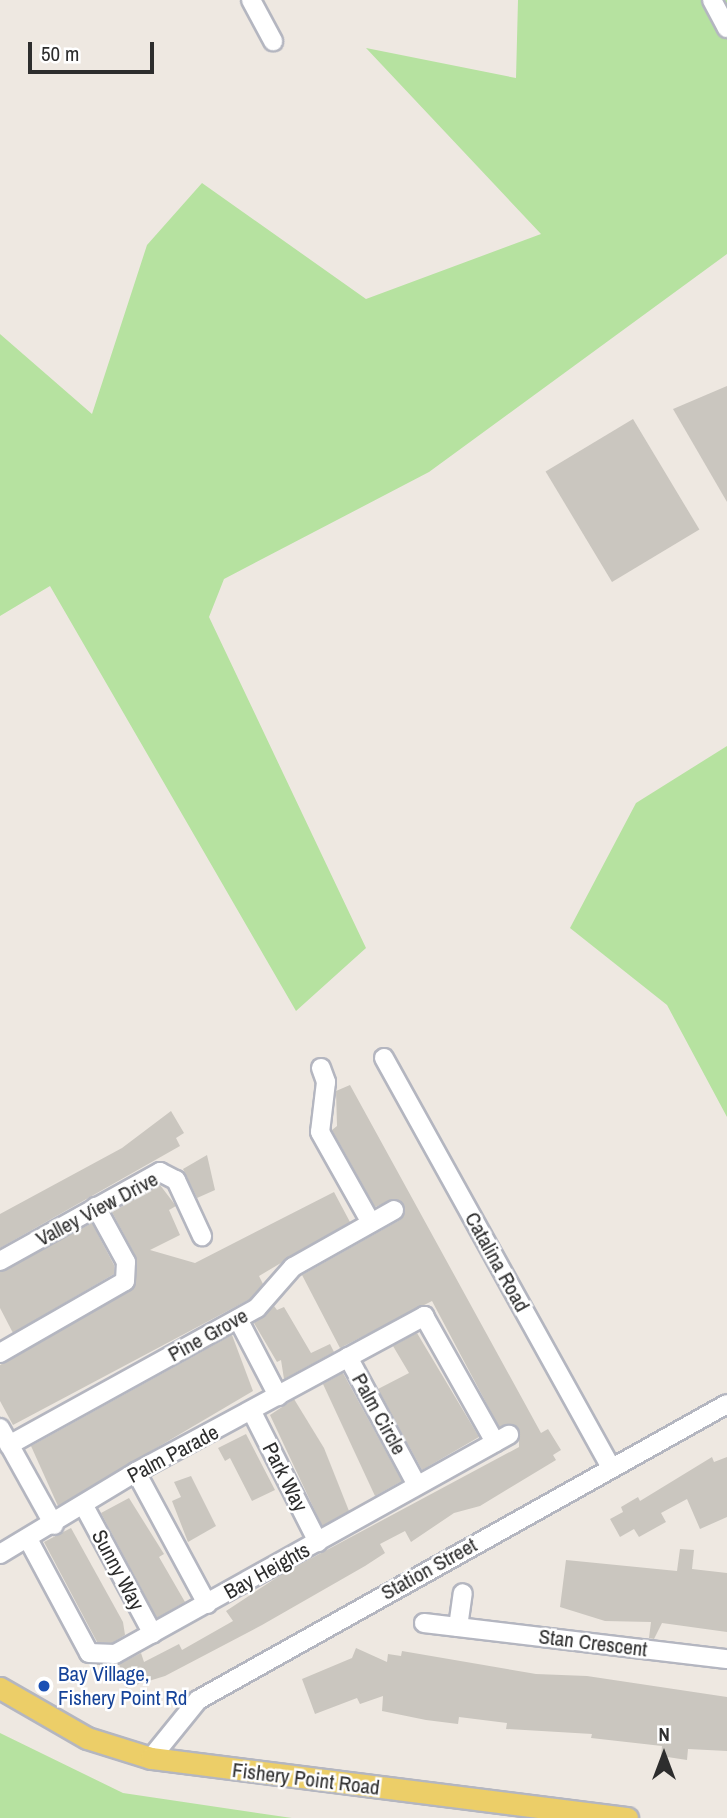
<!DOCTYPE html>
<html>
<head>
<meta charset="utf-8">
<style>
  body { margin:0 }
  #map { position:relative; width:727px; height:1818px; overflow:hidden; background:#eee8e1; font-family:"Archivo Narrow",sans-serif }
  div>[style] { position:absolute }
  .green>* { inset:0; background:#b6e2a0 }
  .building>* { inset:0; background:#cac6bf; transform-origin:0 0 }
  .roads { filter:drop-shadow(2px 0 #b4b6c0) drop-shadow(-2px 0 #b4b6c0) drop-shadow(0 2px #b4b6c0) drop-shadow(0 -2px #b4b6c0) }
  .minor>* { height:18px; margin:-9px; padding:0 9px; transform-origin:9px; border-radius:9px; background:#fff }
  .major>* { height:21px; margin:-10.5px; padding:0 10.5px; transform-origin:10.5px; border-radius:10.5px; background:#ecce68 }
  .dots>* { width:19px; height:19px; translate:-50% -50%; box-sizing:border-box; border:4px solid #fff; border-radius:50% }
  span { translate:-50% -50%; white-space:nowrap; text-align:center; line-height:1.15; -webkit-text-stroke:5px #fff; paint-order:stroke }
  .street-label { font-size:21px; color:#2d2d2d }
  .transit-label { font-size:21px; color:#164399 }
  .left { translate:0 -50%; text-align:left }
  .north { position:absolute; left:629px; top:1720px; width:70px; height:70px; -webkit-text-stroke:5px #fff; paint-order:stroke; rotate:0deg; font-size:19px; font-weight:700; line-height:28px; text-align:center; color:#2d2d2d }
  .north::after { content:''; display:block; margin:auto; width:24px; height:32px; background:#2d2d2d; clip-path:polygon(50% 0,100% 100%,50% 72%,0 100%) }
  .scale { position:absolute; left:28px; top:42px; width:126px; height:32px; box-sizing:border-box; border:4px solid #2d2d2d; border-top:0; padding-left:9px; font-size:21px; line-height:24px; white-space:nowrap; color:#2d2d2d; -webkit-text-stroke:5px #fff; paint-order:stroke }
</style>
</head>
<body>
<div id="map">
  <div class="green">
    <div style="clip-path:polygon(518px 0,727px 0,727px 254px,429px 472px,224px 579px,209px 617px,366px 948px,296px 1011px,50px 586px,0 616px,0 334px,92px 414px,147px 245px,202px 183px,366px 299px,541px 234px,366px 48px,516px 78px)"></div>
    <div style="clip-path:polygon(727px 746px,727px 1117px,667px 1005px,570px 928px,636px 803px)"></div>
    <div style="clip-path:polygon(0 1733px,123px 1793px,292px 1818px,0 1818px)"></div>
  </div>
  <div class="building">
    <div style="clip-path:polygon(727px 386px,727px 502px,673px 409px)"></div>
    <div style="left:633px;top:419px;width:129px;height:102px;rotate:59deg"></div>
    <div style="clip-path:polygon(350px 1085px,541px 1433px,548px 1429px,561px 1450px,553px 1455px,556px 1460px,480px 1506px,454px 1513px,411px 1542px,405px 1531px,380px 1544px,385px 1553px,365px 1566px,262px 1625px,165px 1676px,126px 1688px,119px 1664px,141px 1653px,144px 1662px,179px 1644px,182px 1650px,233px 1621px,226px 1611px,282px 1574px,519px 1447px,519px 1429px,499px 1427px,432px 1301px,340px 1348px,302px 1275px,400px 1220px,405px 1211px,395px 1199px,375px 1207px,332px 1130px,337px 1126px,336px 1091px)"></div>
    <div style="clip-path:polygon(171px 1111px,184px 1133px,176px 1138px,180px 1146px,0 1248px,0 1214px,122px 1148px)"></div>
    <div style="clip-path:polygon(207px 1155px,215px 1190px,197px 1198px,183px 1169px)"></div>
    <div style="clip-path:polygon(160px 1185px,176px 1206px,169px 1210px,180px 1235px,150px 1250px,195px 1263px,334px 1192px,350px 1222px,259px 1276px,263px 1284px,250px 1299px,13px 1425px,0 1401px,0 1365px,134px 1287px,136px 1257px,112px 1212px)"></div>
    <div style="clip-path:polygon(92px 1223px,114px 1265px,114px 1274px,13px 1333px,0 1308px,0 1272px)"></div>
    <div style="clip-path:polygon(274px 1306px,277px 1310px,284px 1307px,311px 1353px,330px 1344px,334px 1352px,284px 1379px,281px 1360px,277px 1362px,254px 1323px)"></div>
    <div style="clip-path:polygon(417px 1333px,479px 1437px,422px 1470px,378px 1389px,409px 1373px,393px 1346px)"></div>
    <div style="clip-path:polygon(232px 1335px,253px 1391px,58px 1506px,31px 1446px)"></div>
    <div style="clip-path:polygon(343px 1373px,402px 1481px,375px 1496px,323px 1384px)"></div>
    <div style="clip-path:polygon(294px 1399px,324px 1448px,349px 1511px,322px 1526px,270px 1415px)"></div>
    <div style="clip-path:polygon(246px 1434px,275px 1490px,252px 1501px,230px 1458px,225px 1461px,218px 1448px)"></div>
    <div style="clip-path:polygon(712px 1457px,714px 1462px,727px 1457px,727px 1517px,700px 1529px,687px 1499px,661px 1513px,666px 1522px,639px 1537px,634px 1529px,620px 1537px,610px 1519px,623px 1512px,621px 1507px,638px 1497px,640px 1501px)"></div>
    <div style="clip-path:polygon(191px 1476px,216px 1526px,188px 1542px,172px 1501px,181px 1497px,174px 1482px)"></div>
    <div style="clip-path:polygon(129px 1498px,164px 1554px,159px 1557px,185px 1602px,157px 1618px,101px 1513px)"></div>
    <div style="clip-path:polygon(71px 1528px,123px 1622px,125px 1635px,112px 1643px,97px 1642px,44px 1542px)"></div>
    <div style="clip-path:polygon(680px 1549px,694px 1550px,692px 1569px,727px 1573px,727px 1632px,662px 1623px,654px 1639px,649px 1638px,651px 1622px,605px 1621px,560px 1607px,566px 1560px,677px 1571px)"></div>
    <div style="clip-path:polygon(356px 1648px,387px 1662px,388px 1654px,401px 1656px,402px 1651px,536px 1674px,587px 1676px,727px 1697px,727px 1751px,688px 1749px,687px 1760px,661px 1756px,662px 1746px,591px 1738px,592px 1734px,506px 1729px,507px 1723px,459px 1717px,458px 1724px,426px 1720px,382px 1711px,383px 1696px,360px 1704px,357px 1698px,315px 1714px,302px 1679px,352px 1658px)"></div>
  </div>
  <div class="roads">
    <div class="minor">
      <div style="left:251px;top:0;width:47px;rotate:61.8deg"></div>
      <div style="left:712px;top:0;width:32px;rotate:62deg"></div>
      <div style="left:384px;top:1058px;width:468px;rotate:61deg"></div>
      <div style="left:321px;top:1068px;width:15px;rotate:70deg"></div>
      <div style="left:326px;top:1082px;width:50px;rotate:96.8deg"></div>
      <div style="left:320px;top:1132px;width:104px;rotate:60.7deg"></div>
      <div style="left:0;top:1261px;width:183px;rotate:-29.1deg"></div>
      <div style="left:160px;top:1172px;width:18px;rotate:27deg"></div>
      <div style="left:176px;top:1180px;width:62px;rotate:65.1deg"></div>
      <div style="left:238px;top:1319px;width:87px;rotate:62.5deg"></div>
      <div style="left:0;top:1353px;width:144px;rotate:-29.9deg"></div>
      <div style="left:125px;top:1281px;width:19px;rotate:-87deg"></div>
      <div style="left:126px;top:1262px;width:63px;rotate:-118.6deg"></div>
      <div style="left:348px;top:1357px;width:145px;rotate:61.7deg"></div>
      <div style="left:252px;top:1412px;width:146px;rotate:63.1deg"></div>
      <div style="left:0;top:1428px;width:111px;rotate:60.9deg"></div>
      <div style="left:9px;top:1445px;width:283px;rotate:-28.9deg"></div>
      <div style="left:257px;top:1308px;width:55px;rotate:-48.7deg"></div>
      <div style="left:293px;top:1267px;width:116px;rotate:-29.4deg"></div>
      <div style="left:136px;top:1472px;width:150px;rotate:61.7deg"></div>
      <div style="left:84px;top:1506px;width:145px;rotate:61.7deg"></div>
      <div style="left:28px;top:1539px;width:129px;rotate:61.8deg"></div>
      <div style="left:89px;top:1653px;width:26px;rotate:2deg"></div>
      <div style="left:115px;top:1654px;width:451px;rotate:-29.1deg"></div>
      <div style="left:0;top:1554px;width:159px;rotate:-31.1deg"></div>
      <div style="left:136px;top:1472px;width:328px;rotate:-28.4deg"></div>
      <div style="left:424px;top:1316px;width:145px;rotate:60.6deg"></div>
      <div style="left:424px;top:1623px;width:305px;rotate:6.8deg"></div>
      <div style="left:458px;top:1627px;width:34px;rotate:-82deg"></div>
      <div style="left:151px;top:1758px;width:75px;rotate:-51deg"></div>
      <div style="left:198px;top:1700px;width:606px;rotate:-29.23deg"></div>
    </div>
    <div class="major">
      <div style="left:0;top:1688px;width:100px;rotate:29.9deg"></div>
      <div style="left:87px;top:1738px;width:67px;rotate:17.4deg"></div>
      <div style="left:151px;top:1758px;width:480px;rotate:7.2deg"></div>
    </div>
  </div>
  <div class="dots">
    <div style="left:44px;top:1686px;background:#1a4fb4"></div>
  </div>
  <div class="street-label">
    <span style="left:97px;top:1209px;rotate:-28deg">Valley View Drive</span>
    <span style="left:497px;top:1262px;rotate:61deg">Catalina Road</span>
    <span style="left:208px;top:1335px;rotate:-29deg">Pine Grove</span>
    <span style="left:379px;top:1414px;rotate:61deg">Palm Circle</span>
    <span style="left:173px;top:1454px;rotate:-28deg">Palm Parade</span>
    <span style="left:285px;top:1477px;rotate:63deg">Park Way</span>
    <span style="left:429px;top:1569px;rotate:-29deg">Station Street</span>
    <span style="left:118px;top:1570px;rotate:62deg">Sunny Way</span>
    <span style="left:267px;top:1571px;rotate:-29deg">Bay Heights</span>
    <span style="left:593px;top:1643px;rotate:7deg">Stan Crescent</span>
    <span style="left:306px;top:1779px;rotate:7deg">Fishery Point Road</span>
  </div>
  <div class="transit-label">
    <span class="left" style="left:58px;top:1686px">Bay Village,<br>Fishery Point Rd</span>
  </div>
  <div class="north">N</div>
  <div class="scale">50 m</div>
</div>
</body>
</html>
